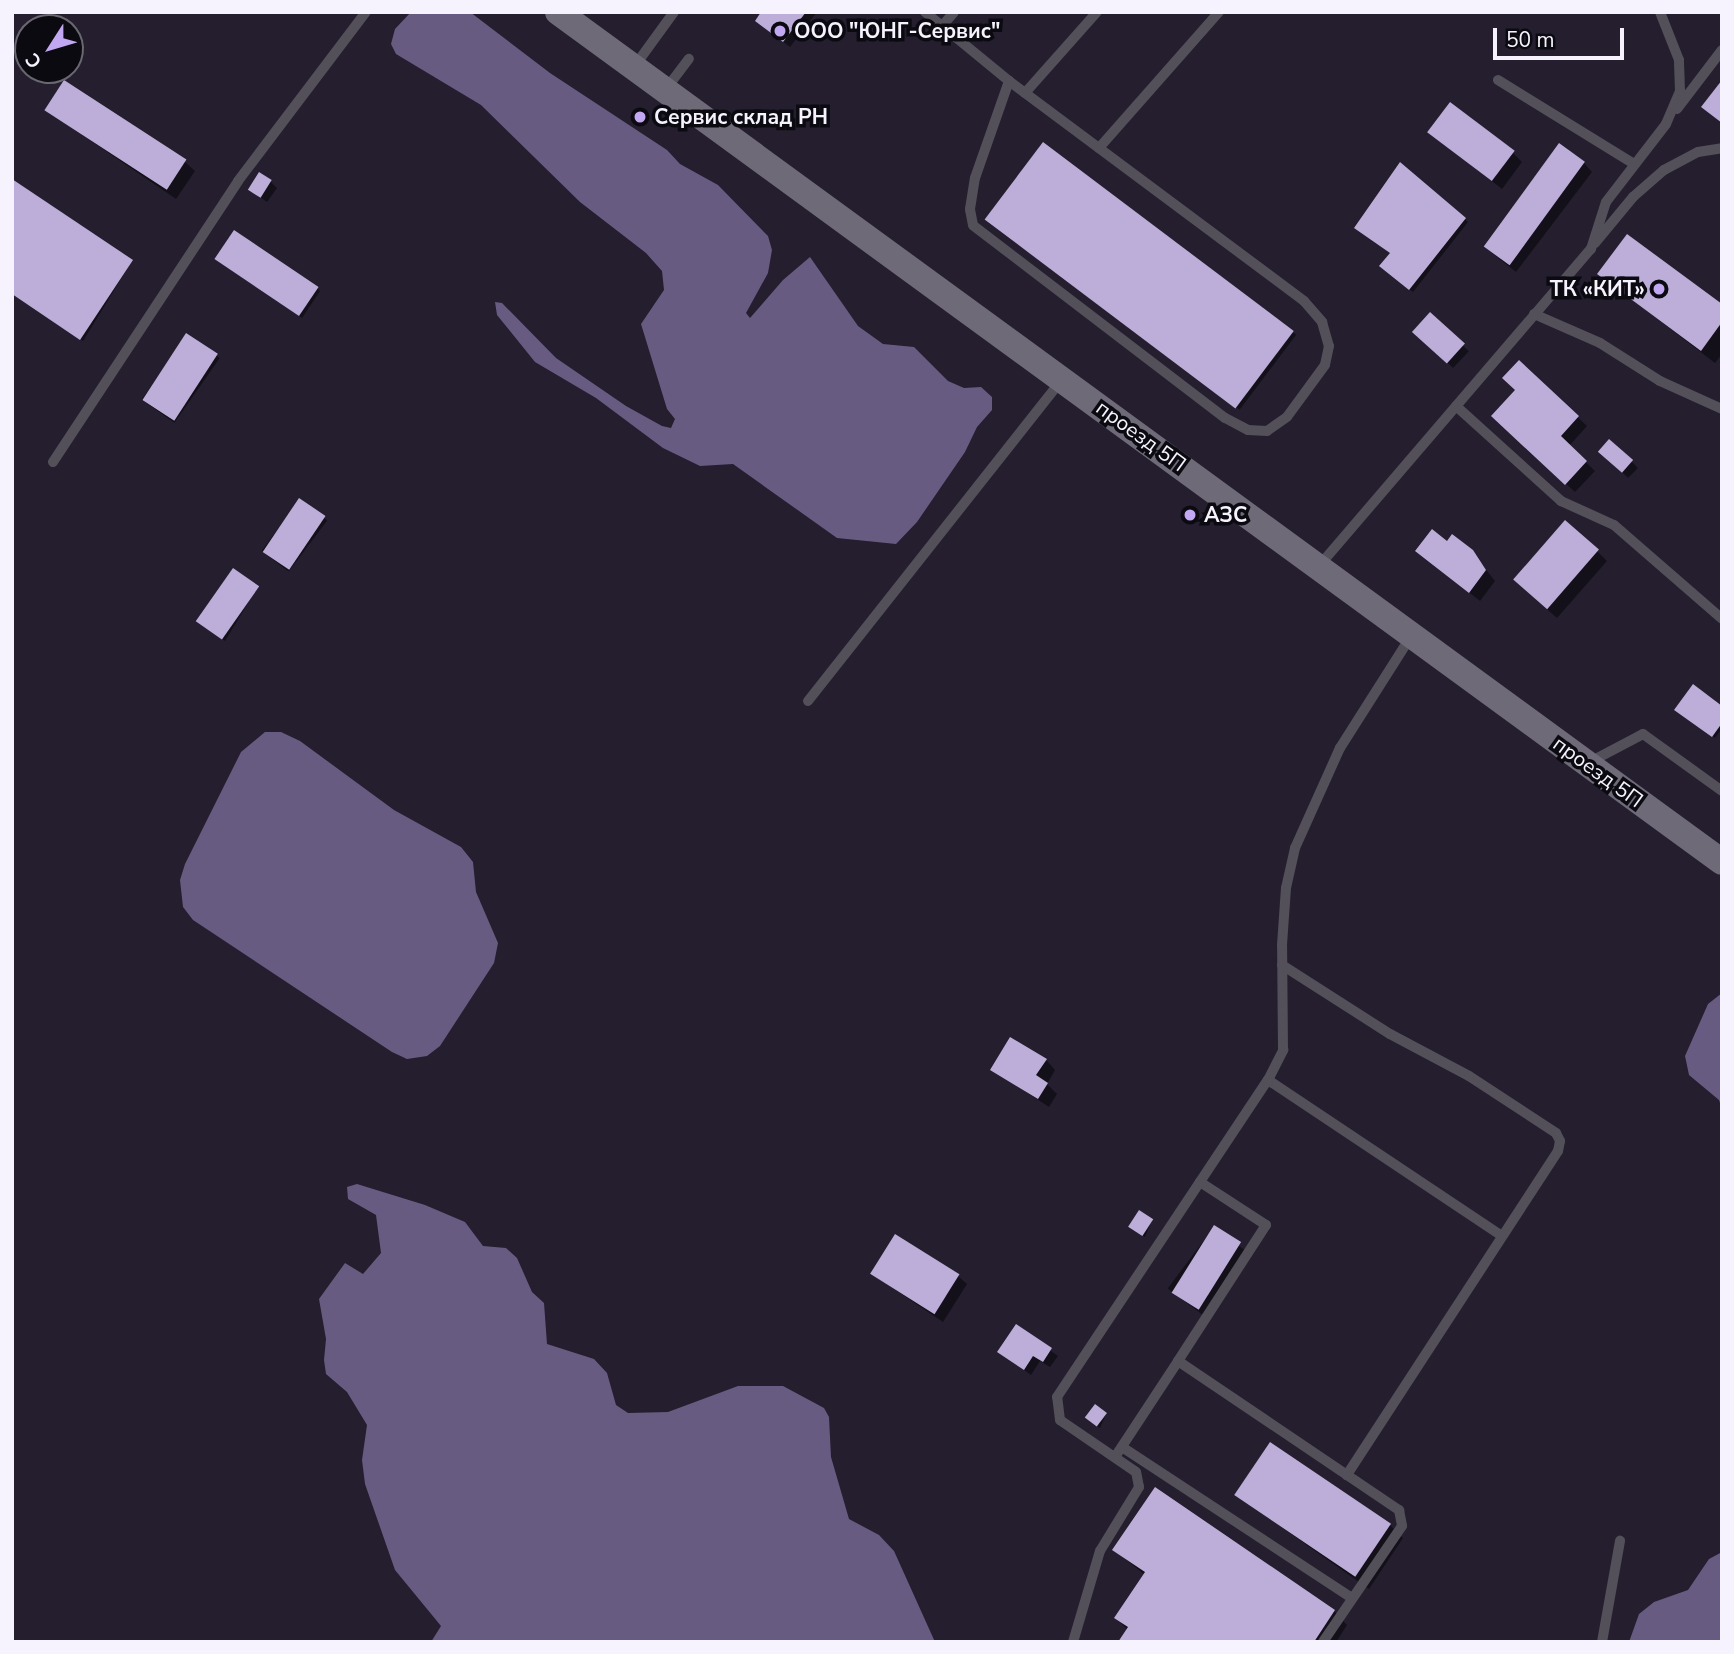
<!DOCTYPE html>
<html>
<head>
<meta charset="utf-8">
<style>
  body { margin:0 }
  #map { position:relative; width:1734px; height:1654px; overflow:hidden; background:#241e2f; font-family:"Nunito Sans",sans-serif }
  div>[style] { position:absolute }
  .water>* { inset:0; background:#685b81 }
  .shadow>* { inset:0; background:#0007; transform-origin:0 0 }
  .building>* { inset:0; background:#bdaed9; transform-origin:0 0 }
  .lane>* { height:10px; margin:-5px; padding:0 5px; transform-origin:5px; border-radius:5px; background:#535059 }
  .secondary>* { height:26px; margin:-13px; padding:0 13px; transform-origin:13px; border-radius:13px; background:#6e6a78 }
  .dots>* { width:19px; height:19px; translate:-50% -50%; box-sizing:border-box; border:4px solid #0c0a11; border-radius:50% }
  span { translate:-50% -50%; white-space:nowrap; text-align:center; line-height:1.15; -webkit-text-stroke:7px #0c0a11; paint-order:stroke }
  .poi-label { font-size:21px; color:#f6f2fe; font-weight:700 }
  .left { translate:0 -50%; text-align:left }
  .right { translate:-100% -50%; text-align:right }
  .street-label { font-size:21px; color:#f6f2fe }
  .frame { position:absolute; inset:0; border:14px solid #f6f2fe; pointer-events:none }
  .north { position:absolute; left:14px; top:14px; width:70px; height:70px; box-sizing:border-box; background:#0c0a11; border:2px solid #6a6770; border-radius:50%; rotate:233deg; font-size:19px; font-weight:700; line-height:28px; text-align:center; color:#f6f2fe }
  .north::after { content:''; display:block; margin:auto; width:24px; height:32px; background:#c2a8f2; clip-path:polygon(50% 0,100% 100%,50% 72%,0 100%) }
  .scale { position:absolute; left:1493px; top:28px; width:131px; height:32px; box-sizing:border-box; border:4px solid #f6f2fe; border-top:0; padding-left:9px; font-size:21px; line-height:24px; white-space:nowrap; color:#f6f2fe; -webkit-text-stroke:5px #0c0a11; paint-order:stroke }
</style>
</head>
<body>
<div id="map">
  <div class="water">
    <div style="clip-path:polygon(411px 12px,470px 12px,550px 73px,667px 150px,680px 164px,718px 185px,768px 236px,772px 250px,768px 273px,746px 313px,750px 318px,783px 280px,810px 257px,858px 326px,883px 344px,914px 347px,948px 381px,964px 388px,981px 387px,992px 397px,992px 410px,977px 427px,965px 452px,917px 522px,896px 544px,837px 538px,733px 464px,700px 466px,663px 448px,596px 398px,535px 362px,497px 315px,495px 302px,502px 303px,556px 358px,626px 406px,662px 426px,671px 428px,675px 419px,667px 409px,641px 324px,664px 290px,662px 271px,646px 253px,580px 202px,481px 105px,396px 54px,391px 44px,395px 29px)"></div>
    <div style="clip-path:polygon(265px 732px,281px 732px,300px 741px,394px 810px,461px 847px,473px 862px,476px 892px,498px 943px,494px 963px,440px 1046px,427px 1056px,407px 1059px,392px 1052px,193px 920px,183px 907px,180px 880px,185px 864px,241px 752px)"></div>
    <div style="clip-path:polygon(1722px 993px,1722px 1109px,1719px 1100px,1689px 1075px,1685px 1056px,1708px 1004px)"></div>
    <div style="clip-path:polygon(357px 1184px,425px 1205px,465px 1222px,483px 1246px,506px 1248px,517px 1258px,532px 1292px,544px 1303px,547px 1344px,594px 1359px,607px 1373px,616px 1405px,628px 1413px,668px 1412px,738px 1386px,783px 1386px,824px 1408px,829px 1417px,831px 1457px,849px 1519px,879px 1535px,894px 1551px,935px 1642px,431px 1642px,441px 1626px,395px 1570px,365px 1484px,362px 1460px,367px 1425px,347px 1392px,326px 1374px,324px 1360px,326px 1339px,319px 1299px,345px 1263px,363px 1274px,381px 1253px,376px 1215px,348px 1199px,347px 1187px)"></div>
    <div style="clip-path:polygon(1722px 1552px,1722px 1642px,1629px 1642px,1639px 1614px,1654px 1602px,1688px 1590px,1709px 1559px)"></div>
  </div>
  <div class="shadow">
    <div style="clip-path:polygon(764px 12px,817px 12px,790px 47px,763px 27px)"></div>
    <div style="clip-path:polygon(46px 110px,185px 162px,195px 171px,176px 199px)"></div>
    <div style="clip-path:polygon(1429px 132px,1513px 153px,1522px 162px,1502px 189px)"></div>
    <div style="left:1043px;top:144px;width:317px;height:94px;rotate:37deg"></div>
    <div style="clip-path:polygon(1584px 163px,1592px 172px,1516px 272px,1492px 253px)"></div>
    <div style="clip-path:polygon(1400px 165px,1468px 222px,1413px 292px,1384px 269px,1392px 253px)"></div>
    <div style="clip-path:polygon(270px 181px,277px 188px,267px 202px,249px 189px)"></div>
    <div style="clip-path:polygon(132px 261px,83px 341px,12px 294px)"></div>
    <div style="clip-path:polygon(219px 261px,318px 289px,320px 291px,302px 318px)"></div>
    <div style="clip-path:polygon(1599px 274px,1722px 307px,1722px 354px,1715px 363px)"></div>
    <div style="left:1430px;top:315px;width:53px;height:23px;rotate:43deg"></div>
    <div style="left:187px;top:335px;width:40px;height:79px;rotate:35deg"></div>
    <div style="clip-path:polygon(1519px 362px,1587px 426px,1569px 446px,1595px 471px,1575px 492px,1502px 425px,1517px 390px)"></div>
    <div style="clip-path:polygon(1600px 451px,1631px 461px,1638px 468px,1628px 478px)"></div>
    <div style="left:300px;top:500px;width:34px;height:64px;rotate:37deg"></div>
    <div style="clip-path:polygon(1417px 551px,1472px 552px,1495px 581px,1480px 601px)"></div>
    <div style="clip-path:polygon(1597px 551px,1607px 561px,1557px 618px,1524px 589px)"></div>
    <div style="clip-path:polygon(257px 588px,225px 641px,201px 624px)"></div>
    <div style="clip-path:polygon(1722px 708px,1722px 728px,1715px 738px,1679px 712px)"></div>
    <div style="clip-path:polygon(1046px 1060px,1055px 1070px,1047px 1084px,1057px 1094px,1049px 1107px,993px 1070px)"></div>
    <div style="clip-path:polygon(1152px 1220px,1145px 1237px,1133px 1229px)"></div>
    <div style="left:1214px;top:1227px;width:45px;height:77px;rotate:37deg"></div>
    <div style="clip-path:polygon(872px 1274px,958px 1276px,967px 1284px,943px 1322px)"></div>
    <div style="clip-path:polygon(1016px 1327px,1058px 1356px,1050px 1367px,1040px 1361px,1031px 1375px,1000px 1352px)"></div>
    <div style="clip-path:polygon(1106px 1414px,1100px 1428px,1089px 1421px)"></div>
    <div style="clip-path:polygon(1236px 1495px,1390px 1525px,1403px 1538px,1369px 1589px)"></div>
    <div style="clip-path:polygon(1114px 1550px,1334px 1611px,1347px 1625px,1336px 1642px,1120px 1642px,1128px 1630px,1116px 1618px,1145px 1575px)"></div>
  </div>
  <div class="building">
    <div style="clip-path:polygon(761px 12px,806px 12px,783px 42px,755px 21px)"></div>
    <div style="left:64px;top:80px;width:146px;height:36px;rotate:33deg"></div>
    <div style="clip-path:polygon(1722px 80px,1722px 123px,1701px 107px)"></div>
    <div style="left:1450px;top:102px;width:81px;height:38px;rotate:37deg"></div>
    <div style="left:1043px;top:142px;width:314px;height:97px;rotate:37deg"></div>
    <div style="left:1559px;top:143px;width:32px;height:128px;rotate:36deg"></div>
    <div style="clip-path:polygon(1400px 162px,1466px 218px,1409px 290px,1379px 266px,1390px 253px,1354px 228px)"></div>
    <div style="left:259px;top:172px;width:15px;height:21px;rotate:32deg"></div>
    <div style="clip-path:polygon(12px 179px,133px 260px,80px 340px,12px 294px)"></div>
    <div style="left:234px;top:230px;width:102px;height:35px;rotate:34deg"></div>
    <div style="clip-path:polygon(1627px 234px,1722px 304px,1722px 322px,1701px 351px,1597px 274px)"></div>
    <div style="left:1430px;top:312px;width:47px;height:27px;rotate:42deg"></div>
    <div style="left:186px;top:333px;width:38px;height:80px;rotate:33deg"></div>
    <div style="clip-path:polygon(1519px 360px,1579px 416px,1561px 436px,1587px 461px,1565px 485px,1491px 416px,1515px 390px,1502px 378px)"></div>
    <div style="left:1609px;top:439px;width:32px;height:17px;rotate:41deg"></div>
    <div style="left:299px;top:498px;width:32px;height:65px;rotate:34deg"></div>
    <div style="left:1565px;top:520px;width:45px;height:79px;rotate:41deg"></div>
    <div style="clip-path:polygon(1432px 529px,1447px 541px,1452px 534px,1473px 550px,1486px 570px,1469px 593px,1415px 551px)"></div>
    <div style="left:233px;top:568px;width:32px;height:65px;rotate:35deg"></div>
    <div style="clip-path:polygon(1693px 684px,1722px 706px,1722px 723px,1712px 737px,1674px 710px)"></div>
    <div style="clip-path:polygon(1010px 1037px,1047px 1059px,1036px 1075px,1048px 1083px,1038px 1099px,990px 1070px)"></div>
    <div style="left:1139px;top:1210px;width:17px;height:20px;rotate:33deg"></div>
    <div style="left:1214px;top:1225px;width:32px;height:80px;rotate:32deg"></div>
    <div style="left:895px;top:1234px;width:76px;height:47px;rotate:32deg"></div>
    <div style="clip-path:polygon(1016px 1324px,1052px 1348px,1043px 1362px,1033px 1356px,1024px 1370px,997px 1352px)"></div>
    <div style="left:1095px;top:1404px;width:15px;height:17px;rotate:37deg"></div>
    <div style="left:1270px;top:1442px;width:146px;height:64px;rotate:34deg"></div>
    <div style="clip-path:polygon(1155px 1487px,1335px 1610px,1314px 1642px,1118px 1642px,1128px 1627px,1114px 1618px,1145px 1572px,1112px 1550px)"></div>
  </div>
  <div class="lane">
    <div style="left:925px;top:12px;width:109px;rotate:39.4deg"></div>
    <div style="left:1009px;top:81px;width:368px;rotate:36.7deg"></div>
    <div style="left:1304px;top:301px;width:28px;rotate:49deg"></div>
    <div style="left:1322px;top:322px;width:25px;rotate:74deg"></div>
    <div style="left:1329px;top:346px;width:19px;rotate:102deg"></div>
    <div style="left:1325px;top:365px;width:64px;rotate:126.2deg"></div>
    <div style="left:1287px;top:417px;width:24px;rotate:145deg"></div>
    <div style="left:1267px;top:431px;width:19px;rotate:-177deg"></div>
    <div style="left:1248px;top:430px;width:26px;rotate:-152deg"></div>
    <div style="left:1225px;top:418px;width:317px;rotate:-142.6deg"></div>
    <div style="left:973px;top:225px;width:16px;rotate:-101deg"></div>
    <div style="left:970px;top:209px;width:31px;rotate:-81deg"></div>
    <div style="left:975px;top:178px;width:103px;rotate:-70.7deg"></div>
    <div style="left:942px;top:26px;width:18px;rotate:-49deg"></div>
    <div style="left:634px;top:67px;width:68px;rotate:-54deg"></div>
    <div style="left:1498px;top:80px;width:160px;rotate:31.7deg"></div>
    <div style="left:666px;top:89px;width:38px;rotate:-53deg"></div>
    <div style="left:1025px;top:93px;width:108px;rotate:-48.4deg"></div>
    <div style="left:1677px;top:109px;width:74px;rotate:-52.7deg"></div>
    <div style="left:1099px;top:148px;width:181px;rotate:-48.6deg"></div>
    <div style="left:1595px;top:243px;width:60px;rotate:-50.4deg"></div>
    <div style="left:1633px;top:197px;width:41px;rotate:-41.1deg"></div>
    <div style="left:1664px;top:170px;width:38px;rotate:-28deg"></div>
    <div style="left:1698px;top:152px;width:24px;rotate:-9deg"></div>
    <div style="left:1534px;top:314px;width:72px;rotate:23.7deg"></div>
    <div style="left:1600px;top:343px;width:71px;rotate:32.3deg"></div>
    <div style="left:1660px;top:381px;width:68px;rotate:24.3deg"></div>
    <div style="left:1456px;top:406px;width:142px;rotate:42.1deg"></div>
    <div style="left:1561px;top:501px;width:58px;rotate:24.4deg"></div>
    <div style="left:1614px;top:525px;width:143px;rotate:41deg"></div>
    <div style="left:53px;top:462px;width:336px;rotate:-56.6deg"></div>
    <div style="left:238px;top:181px;width:212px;rotate:-52.9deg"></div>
    <div style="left:1319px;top:566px;width:418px;rotate:-49.4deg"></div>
    <div style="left:1591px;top:249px;width:49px;rotate:-72.3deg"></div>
    <div style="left:1606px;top:202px;width:98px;rotate:-52.4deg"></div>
    <div style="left:1666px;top:124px;width:36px;rotate:-67deg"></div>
    <div style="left:1680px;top:91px;width:31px;rotate:-92deg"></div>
    <div style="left:1679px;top:60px;width:52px;rotate:-111.6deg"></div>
    <div style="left:808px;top:701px;width:407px;rotate:-51.7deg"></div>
    <div style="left:1590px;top:762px;width:60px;rotate:-27.8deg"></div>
    <div style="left:1643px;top:734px;width:97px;rotate:35.8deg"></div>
    <div style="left:1282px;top:965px;width:128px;rotate:32.6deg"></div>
    <div style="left:1390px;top:1034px;width:89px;rotate:28deg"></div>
    <div style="left:1469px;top:1076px;width:104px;rotate:33.2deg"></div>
    <div style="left:1556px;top:1133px;width:9px;rotate:63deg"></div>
    <div style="left:1560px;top:1141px;width:10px;rotate:101deg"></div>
    <div style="left:1558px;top:1151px;width:387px;rotate:123.1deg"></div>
    <div style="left:1268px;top:1080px;width:281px;rotate:33.7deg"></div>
    <div style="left:1178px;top:1361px;width:162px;rotate:-57.1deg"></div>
    <div style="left:1266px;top:1225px;width:79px;rotate:-146.9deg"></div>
    <div style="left:1122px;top:1447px;width:275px;rotate:33.3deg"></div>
    <div style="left:1115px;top:1457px;width:115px;rotate:-56.7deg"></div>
    <div style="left:1178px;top:1361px;width:267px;rotate:34deg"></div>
    <div style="left:1399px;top:1510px;width:16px;rotate:79deg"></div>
    <div style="left:1402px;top:1526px;width:140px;rotate:124.3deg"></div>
    <div style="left:1073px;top:1642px;width:95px;rotate:-73.5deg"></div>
    <div style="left:1100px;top:1551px;width:75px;rotate:-58.6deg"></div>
    <div style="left:1139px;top:1487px;width:15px;rotate:-101deg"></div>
    <div style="left:1136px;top:1472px;width:92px;rotate:-145.6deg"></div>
    <div style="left:1060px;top:1420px;width:23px;rotate:-97deg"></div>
    <div style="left:1057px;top:1397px;width:381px;rotate:-56.4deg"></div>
    <div style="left:1268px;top:1080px;width:34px;rotate:-63deg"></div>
    <div style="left:1283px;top:1050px;width:105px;rotate:-90.5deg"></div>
    <div style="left:1282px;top:945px;width:57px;rotate:-86deg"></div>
    <div style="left:1286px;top:888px;width:41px;rotate:-77.3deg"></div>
    <div style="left:1295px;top:848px;width:110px;rotate:-65.8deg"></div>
    <div style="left:1340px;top:748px;width:133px;rotate:-57.6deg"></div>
    <div style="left:1602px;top:1642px;width:103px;rotate:-79.9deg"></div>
  </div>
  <div class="secondary">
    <div style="left:558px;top:12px;width:1441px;rotate:36.14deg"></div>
  </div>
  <div class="dots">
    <div style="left:780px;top:31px;background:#c2a8f2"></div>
    <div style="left:640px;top:117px;background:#c2a8f2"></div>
    <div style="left:1659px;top:289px;background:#c2a8f2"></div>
    <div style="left:1190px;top:515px;background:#c2a8f2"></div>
  </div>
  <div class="poi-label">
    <span class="left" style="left:794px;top:31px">ООО "ЮНГ-Сервис"</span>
    <span class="left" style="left:654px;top:117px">Сервис склад РН</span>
    <span class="right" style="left:1645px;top:289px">ТК «КИТ»</span>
    <span class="left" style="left:1204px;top:515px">АЗС</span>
  </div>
  <div class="street-label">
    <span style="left:1141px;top:436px;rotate:36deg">проезд 5П</span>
    <span style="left:1598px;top:772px;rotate:36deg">проезд 5П</span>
  </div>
  <div class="frame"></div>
  <div class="north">С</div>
  <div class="scale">50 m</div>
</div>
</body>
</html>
